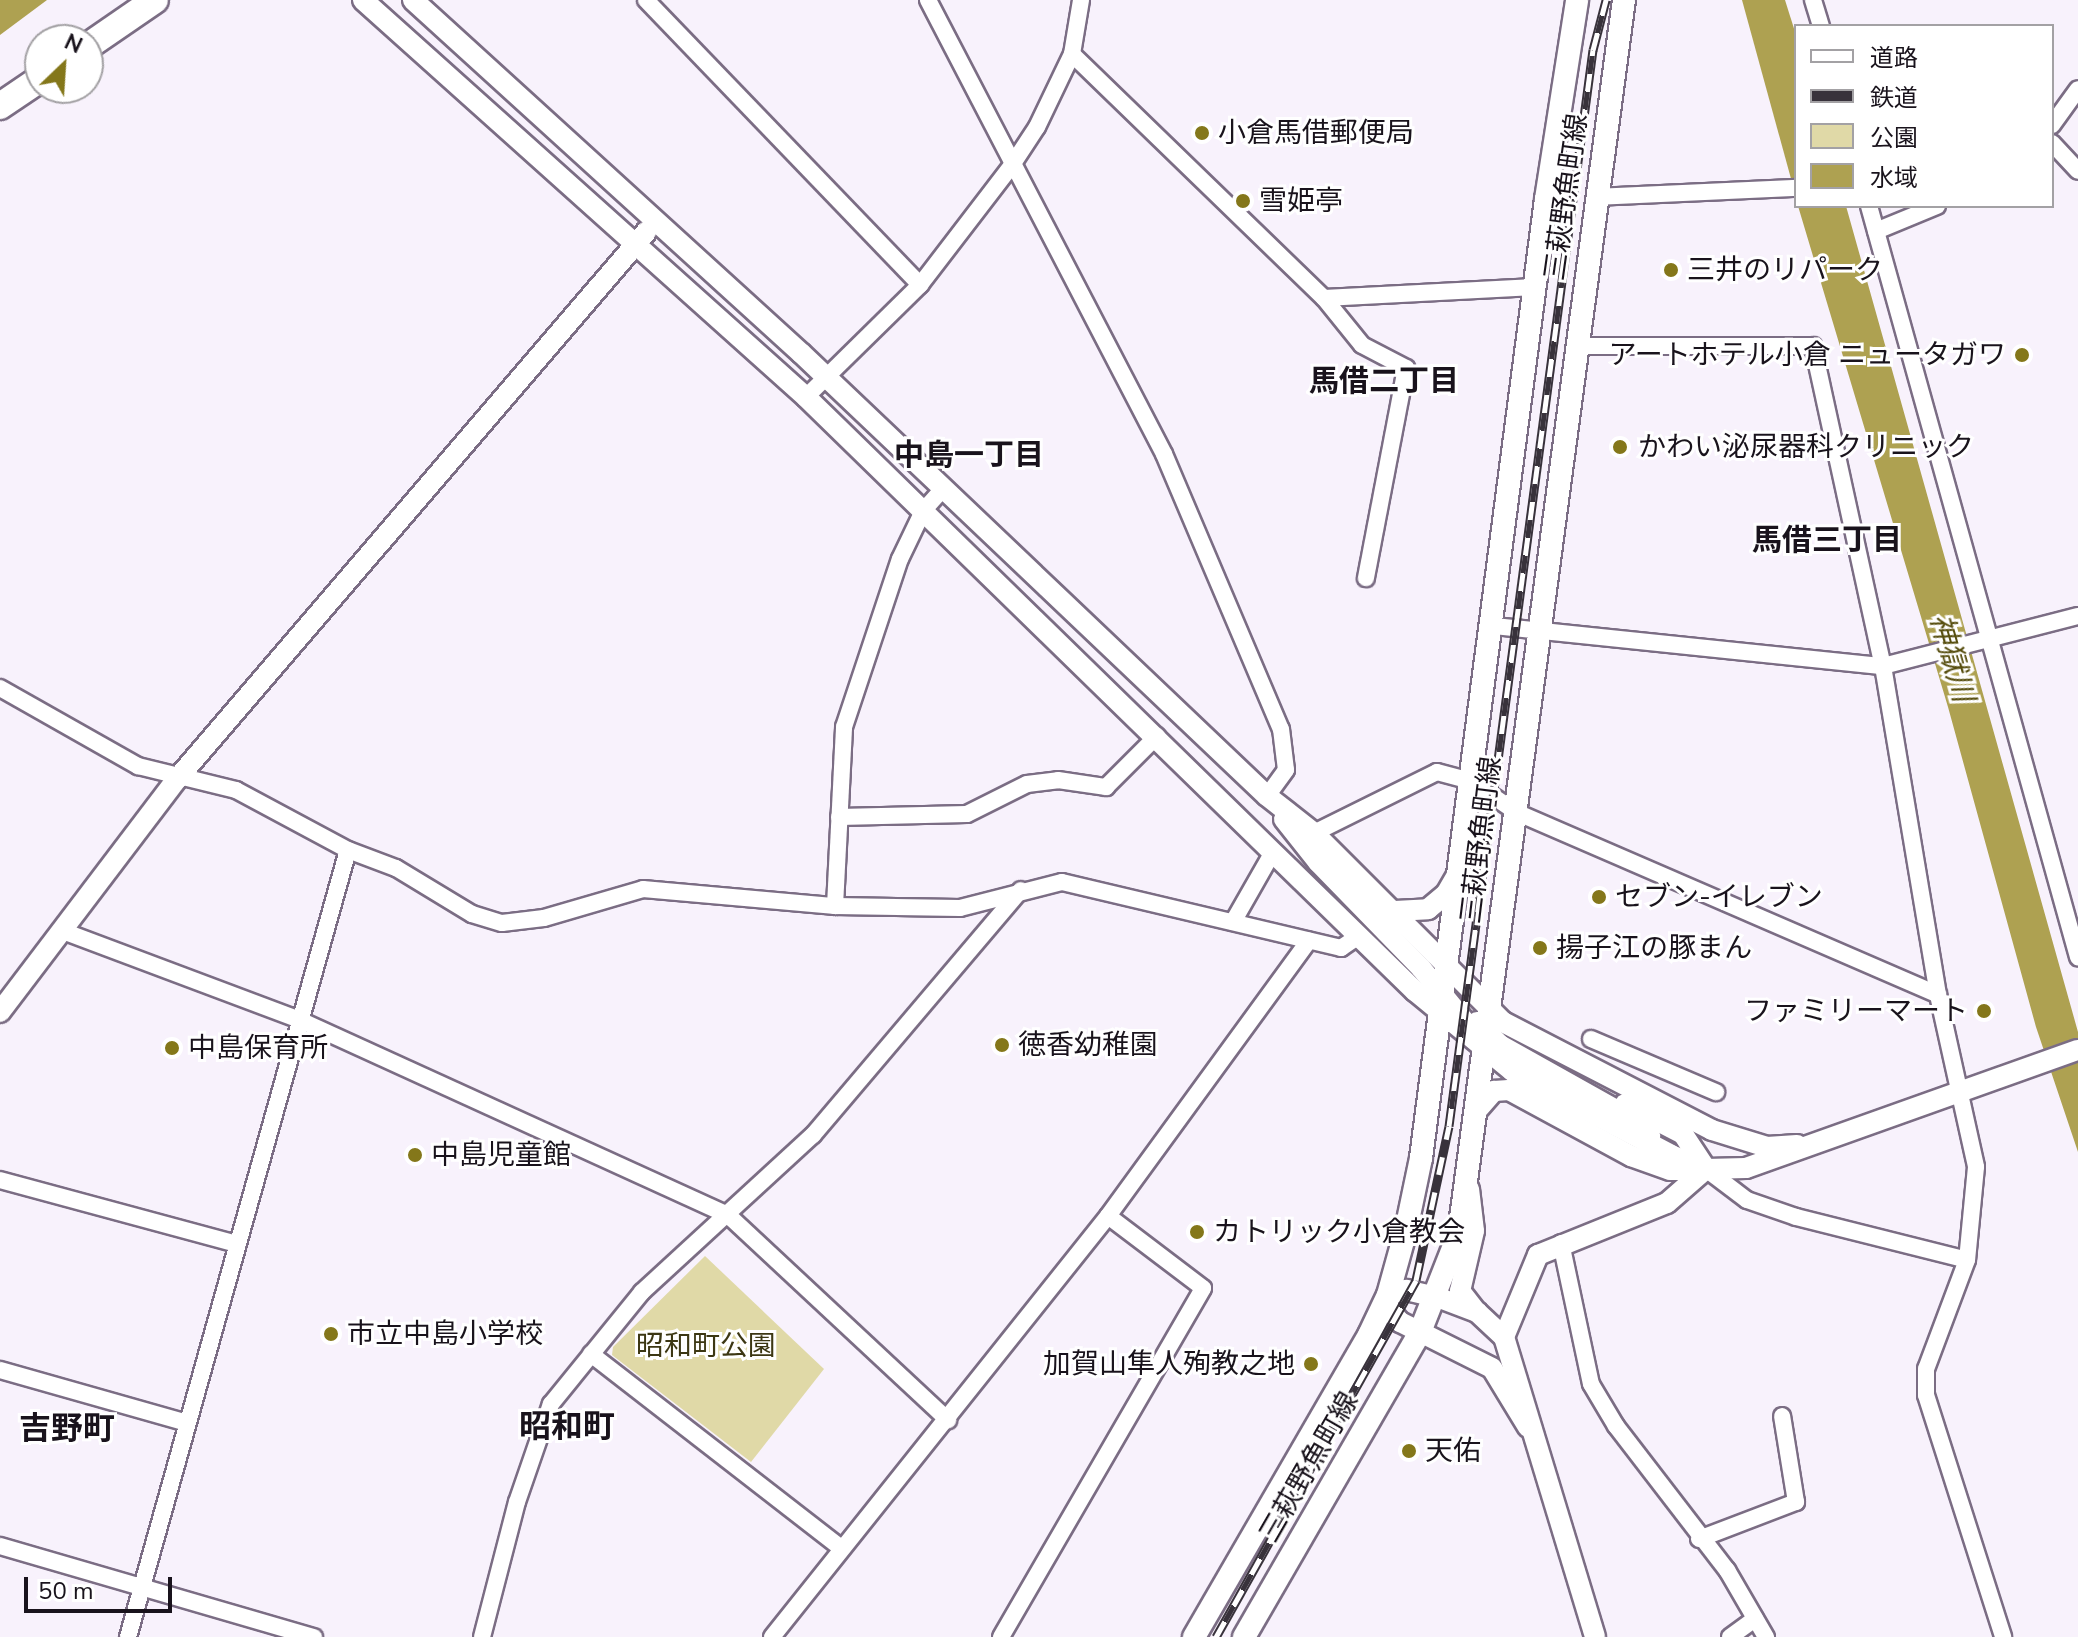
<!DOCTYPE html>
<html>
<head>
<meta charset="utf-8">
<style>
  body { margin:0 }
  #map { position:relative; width:2078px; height:1637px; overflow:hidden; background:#f8f2fc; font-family:"Nunito Sans","Noto Sans JP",sans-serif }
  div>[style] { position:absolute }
  .green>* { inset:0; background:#e0d9a7 }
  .water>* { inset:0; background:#aea151 }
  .roads { filter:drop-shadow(2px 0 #7b6d84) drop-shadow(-2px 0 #7b6d84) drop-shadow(0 2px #7b6d84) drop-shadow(0 -2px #7b6d84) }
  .minor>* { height:16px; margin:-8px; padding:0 8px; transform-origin:8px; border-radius:8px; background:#fff }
  .tertiary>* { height:20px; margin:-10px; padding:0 10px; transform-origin:10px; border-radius:10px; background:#fff }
  .secondary>* { height:22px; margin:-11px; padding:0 11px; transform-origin:11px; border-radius:11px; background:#fff }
  .primary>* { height:26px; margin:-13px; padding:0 13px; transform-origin:13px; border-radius:13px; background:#fff }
  .rail>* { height:9px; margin-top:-4.5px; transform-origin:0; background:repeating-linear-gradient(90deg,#fff 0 18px,#38323b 0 36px); box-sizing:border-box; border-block:2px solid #38323b }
  .dots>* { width:22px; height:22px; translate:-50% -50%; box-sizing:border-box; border:4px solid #fff; border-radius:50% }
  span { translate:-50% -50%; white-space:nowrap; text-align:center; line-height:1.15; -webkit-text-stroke:6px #fff; paint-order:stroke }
  .poi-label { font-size:28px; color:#19131c }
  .left { translate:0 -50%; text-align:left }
  .right { translate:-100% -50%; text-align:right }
  .street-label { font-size:28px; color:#19131c }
  .park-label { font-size:28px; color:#3c3713 }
  .neighbourhood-label { font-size:30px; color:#19131c; font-weight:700 }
  .water-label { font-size:30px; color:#574e0f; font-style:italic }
  .quarter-label { font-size:32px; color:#19131c; font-weight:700 }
  .legend { position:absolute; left:1794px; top:24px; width:260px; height:184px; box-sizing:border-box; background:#fff; border:2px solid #a3a1a4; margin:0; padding:10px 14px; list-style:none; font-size:24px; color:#19131c }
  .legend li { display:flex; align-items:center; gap:16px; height:40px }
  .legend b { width:40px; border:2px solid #a3a1a4 }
  .north { position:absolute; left:24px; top:24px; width:80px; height:80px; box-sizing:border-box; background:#fff; border:2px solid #a3a1a4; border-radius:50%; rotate:25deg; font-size:22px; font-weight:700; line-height:32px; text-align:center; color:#19131c }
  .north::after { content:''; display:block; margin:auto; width:28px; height:36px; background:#84771a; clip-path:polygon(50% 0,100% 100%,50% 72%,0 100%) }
  .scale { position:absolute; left:24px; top:1577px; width:148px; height:36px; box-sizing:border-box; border:4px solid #19131c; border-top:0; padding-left:10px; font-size:24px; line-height:28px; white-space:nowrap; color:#19131c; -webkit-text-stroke:6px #fff; paint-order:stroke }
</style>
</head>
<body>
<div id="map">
  <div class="green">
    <div style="clip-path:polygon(705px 1256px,824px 1369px,751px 1462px,612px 1355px,613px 1347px)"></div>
  </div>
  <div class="water">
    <div style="clip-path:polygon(0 0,47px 0,0 35px)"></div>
    <div style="clip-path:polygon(1742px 0,1785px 0,1796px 35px,1796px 197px)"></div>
    <div style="clip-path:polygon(1798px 206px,1846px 206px,2078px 1032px,2078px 1152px,2036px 1027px,1948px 707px)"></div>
  </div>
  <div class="roads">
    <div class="minor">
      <div style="left:646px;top:0;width:395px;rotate:46.1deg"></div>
      <div style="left:928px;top:0;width:512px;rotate:62.53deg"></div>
      <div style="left:1164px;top:454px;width:299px;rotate:67deg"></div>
      <div style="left:1281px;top:729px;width:41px;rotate:83deg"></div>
      <div style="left:1286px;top:770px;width:32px;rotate:126deg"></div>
      <div style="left:1813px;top:0;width:27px;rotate:73deg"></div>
      <div style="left:1072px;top:54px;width:351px;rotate:44.1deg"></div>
      <div style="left:1324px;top:298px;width:211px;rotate:-3deg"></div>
      <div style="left:2052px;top:125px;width:44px;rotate:-54.2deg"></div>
      <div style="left:2052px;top:143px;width:38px;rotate:47deg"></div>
      <div style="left:1597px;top:197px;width:199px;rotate:-2.6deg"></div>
      <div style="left:1869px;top:206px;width:780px;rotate:74.45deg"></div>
      <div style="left:1876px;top:231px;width:66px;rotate:-22.3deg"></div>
      <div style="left:1324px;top:298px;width:60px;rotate:51deg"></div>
      <div style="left:1362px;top:345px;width:50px;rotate:27.6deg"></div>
      <div style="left:1406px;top:368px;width:214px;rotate:100.8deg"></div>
      <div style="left:1576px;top:346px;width:237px"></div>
      <div style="left:1813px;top:346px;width:328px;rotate:77.7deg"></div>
      <div style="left:1883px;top:666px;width:334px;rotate:80.5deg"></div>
      <div style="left:1938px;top:995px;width:176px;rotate:77.5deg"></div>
      <div style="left:1976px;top:1167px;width:93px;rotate:95.5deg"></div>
      <div style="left:1967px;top:1260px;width:116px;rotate:110.6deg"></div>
      <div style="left:1926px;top:1369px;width:26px;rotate:90deg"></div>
      <div style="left:1926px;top:1395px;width:254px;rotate:72.3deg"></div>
      <div style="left:806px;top:397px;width:160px;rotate:-44.5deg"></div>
      <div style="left:920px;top:285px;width:151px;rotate:-52.5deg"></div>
      <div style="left:1012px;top:165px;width:45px;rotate:-56.7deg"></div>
      <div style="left:1037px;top:127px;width:81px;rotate:-64.4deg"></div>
      <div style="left:1072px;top:54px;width:55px;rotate:-80.5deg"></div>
      <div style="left:1494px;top:626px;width:391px;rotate:5.9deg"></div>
      <div style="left:1883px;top:666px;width:201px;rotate:-14.4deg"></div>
      <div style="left:0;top:688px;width:159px;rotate:29.5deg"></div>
      <div style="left:138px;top:766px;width:101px;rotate:13.8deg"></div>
      <div style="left:236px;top:790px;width:127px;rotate:28.2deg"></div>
      <div style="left:348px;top:850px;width:51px;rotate:20.6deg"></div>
      <div style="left:396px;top:868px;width:89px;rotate:31.2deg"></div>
      <div style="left:472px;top:914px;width:31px;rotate:17deg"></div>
      <div style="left:502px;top:923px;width:42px;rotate:-6.8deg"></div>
      <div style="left:544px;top:918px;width:103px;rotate:-16.3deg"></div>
      <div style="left:643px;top:889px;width:193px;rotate:5.1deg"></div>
      <div style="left:835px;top:906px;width:125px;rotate:0.9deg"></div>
      <div style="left:960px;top:908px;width:105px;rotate:-14.3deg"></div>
      <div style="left:1062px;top:882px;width:287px;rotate:13.3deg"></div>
      <div style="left:1341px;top:948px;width:22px;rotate:-34deg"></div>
      <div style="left:839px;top:817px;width:128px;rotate:-1.3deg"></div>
      <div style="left:967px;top:814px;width:67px;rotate:-26.6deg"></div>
      <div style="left:1027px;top:784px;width:31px;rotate:-7deg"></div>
      <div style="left:1058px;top:780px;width:49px;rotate:8.3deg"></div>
      <div style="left:1106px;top:787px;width:72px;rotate:-45deg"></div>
      <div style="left:1314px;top:833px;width:137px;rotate:-26.4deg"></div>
      <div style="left:1437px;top:772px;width:35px;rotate:15deg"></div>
      <div style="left:1471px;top:781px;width:55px;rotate:34.6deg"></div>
      <div style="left:1516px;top:812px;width:460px;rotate:23.4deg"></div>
      <div style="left:835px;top:906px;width:179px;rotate:-87.1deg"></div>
      <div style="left:844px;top:727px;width:177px;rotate:-71.6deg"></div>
      <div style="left:900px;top:559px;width:53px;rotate:-64.4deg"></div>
      <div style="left:923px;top:511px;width:28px;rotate:-48deg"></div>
      <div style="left:1233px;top:922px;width:81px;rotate:-60.3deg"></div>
      <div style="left:63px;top:931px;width:255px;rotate:20.6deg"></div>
      <div style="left:302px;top:1021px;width:468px;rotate:24.5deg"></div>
      <div style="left:728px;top:1215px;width:301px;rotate:43deg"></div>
      <div style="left:1591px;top:1039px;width:136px;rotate:23deg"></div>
      <div style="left:1706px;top:1169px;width:51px;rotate:37.1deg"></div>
      <div style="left:1747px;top:1200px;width:52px;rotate:19.1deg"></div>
      <div style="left:1796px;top:1217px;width:176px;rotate:14.1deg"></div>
      <div style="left:0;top:1180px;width:246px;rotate:15.1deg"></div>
      <div style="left:1561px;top:1243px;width:144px;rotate:78deg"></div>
      <div style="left:1591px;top:1384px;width:49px;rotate:59.2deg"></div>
      <div style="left:1616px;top:1426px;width:182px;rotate:52.4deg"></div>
      <div style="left:1727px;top:1570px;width:78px;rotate:59.8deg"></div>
      <div style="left:591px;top:1354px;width:316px;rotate:37.8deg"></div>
      <div style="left:0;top:1370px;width:194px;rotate:15.8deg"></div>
      <div style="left:1699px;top:1539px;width:104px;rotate:-20.9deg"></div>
      <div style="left:1796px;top:1502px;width:87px;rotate:-99.2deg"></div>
      <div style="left:0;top:1546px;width:327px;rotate:16.2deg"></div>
      <div style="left:128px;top:1637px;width:817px;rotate:-74.38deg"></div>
      <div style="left:482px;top:1637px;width:139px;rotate:-75.5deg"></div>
      <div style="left:517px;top:1502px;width:104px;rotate:-70.9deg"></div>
      <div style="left:551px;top:1404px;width:144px;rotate:-50.9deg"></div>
      <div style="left:642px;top:1292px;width:232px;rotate:-42.6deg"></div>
      <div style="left:813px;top:1135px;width:321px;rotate:-49.7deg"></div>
      <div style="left:772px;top:1637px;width:539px;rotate:-51.41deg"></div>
      <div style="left:1108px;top:1216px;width:341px;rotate:-53.9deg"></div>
      <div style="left:1001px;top:1637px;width:403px;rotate:-59.9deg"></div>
      <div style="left:1203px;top:1288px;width:119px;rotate:-142.8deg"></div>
      <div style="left:1730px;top:1637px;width:31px;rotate:-36deg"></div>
    </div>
    <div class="tertiary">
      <div style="left:363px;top:0;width:595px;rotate:41.87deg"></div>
      <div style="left:806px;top:397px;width:851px;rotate:44.29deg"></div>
      <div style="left:1415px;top:991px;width:126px;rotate:39.5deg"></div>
      <div style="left:1512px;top:1071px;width:180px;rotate:27.8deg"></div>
      <div style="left:1671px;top:1155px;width:38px;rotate:22deg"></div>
      <div style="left:1706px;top:1169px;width:40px;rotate:-1.4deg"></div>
      <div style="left:1746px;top:1168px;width:352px;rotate:-19.6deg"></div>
      <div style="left:413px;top:0;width:525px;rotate:42.3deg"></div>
      <div style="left:801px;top:353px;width:643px;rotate:43.55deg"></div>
      <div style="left:1267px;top:796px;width:60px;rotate:38.2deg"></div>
      <div style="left:1314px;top:833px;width:267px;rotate:45deg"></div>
      <div style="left:1503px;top:1022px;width:235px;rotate:27.3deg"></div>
      <div style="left:1712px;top:1130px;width:58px;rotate:17.2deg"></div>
      <div style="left:1767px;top:1147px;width:30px;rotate:-4deg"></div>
      <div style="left:1284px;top:819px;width:55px;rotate:51.7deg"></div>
      <div style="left:1318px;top:862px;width:148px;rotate:45.8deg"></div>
      <div style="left:1421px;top:968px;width:93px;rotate:50.7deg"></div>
      <div style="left:1395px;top:911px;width:33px;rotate:-3deg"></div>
      <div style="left:1428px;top:909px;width:23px;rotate:-40deg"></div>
      <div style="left:1446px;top:894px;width:22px;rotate:-60deg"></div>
      <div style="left:0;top:1012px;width:293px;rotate:-52.8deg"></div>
      <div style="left:177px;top:779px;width:721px;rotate:-49.39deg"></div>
      <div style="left:1477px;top:1022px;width:33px;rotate:45deg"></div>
      <div style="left:1500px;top:1045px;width:135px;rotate:29.2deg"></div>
      <div style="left:1618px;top:1111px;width:41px;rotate:38deg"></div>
      <div style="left:1625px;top:1104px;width:65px;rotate:27.3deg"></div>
      <div style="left:1683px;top:1134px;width:42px;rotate:56.7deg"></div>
      <div style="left:1479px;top:1108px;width:23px;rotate:-49deg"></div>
      <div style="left:1494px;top:1091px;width:15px;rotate:-4deg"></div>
      <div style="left:1509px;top:1090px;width:139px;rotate:28.4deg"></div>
      <div style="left:1631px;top:1156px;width:41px;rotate:19.7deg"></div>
      <div style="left:1670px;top:1170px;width:24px"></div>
      <div style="left:1469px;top:1189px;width:42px;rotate:83.2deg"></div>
      <div style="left:1474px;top:1231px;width:62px;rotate:103.1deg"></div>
      <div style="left:1460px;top:1291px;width:24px;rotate:52deg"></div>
      <div style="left:1504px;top:1337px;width:89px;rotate:-67.5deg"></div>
      <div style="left:1538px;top:1255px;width:139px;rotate:-22deg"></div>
      <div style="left:1667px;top:1203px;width:52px;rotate:-41.1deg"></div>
      <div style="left:1528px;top:1427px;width:69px;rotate:-121.4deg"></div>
      <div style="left:1492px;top:1368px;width:103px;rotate:-153.4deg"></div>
      <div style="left:1400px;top:1322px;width:18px;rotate:-131deg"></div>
      <div style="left:1388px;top:1308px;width:13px;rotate:-90deg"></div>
      <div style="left:1388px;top:1295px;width:19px;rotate:-16deg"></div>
      <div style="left:1406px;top:1290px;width:32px;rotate:13deg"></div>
      <div style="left:1437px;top:1297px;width:43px;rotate:20.6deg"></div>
      <div style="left:1477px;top:1312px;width:37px;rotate:43deg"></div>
      <div style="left:1504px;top:1337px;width:313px;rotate:73.1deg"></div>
    </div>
    <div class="secondary">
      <div style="left:1194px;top:1637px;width:349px;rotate:-59.9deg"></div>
      <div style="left:1369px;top:1335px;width:44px;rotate:-64.6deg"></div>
      <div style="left:1388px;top:1295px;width:67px;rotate:-74.5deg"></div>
      <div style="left:1406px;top:1230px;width:74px;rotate:-78.2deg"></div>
      <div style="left:1421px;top:1158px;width:967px;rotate:-82.57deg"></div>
      <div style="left:1546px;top:199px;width:201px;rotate:-81.1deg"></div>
      <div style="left:1244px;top:1637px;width:352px;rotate:-60deg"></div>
      <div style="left:1420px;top:1332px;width:106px;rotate:-68.5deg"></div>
      <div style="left:1459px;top:1233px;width:1244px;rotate:-82.38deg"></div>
    </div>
    <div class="primary">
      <div style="left:88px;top:46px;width:81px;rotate:-34.5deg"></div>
      <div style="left:0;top:106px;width:48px;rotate:-34deg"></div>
    </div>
  </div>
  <div class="rail">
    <div style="left:1216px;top:1637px;width:409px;rotate:-60.7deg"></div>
    <div style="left:1416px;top:1280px;width:157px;rotate:-77.9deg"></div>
    <div style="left:1449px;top:1126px;width:1086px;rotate:-82.38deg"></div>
    <div style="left:1593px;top:50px;width:52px;rotate:-75.4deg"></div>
  </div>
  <div class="dots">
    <div style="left:1202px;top:133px;background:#84771a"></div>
    <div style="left:1243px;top:201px;background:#84771a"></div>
    <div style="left:1671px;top:270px;background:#84771a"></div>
    <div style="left:2022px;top:355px;background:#84771a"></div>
    <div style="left:1620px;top:447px;background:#84771a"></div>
    <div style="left:1599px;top:897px;background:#84771a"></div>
    <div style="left:1540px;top:948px;background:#84771a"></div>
    <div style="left:1984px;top:1011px;background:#84771a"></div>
    <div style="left:1002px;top:1045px;background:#84771a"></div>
    <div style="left:172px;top:1048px;background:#84771a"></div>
    <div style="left:415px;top:1155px;background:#84771a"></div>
    <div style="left:1197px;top:1232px;background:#84771a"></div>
    <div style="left:331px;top:1334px;background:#84771a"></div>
    <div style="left:1311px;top:1364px;background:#84771a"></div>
    <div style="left:1409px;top:1451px;background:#84771a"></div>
  </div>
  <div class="poi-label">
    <span class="left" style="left:1218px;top:133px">小倉馬借郵便局</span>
    <span class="left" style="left:1259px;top:201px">雪姫亭</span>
    <span class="left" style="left:1687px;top:270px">三井のリパーク</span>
    <span class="right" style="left:2006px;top:355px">アートホテル小倉 ニュータガワ</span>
    <span class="left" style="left:1638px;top:447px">かわい泌尿器科クリニック</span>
    <span class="left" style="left:1615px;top:897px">セブン-イレブン</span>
    <span class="left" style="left:1556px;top:948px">揚子江の豚まん</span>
    <span class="right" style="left:1968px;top:1011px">ファミリーマート</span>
    <span class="left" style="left:1018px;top:1045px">徳香幼稚園</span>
    <span class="left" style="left:188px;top:1048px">中島保育所</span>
    <span class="left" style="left:431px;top:1155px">中島児童館</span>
    <span class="left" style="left:1213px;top:1232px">カトリック小倉教会</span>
    <span class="left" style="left:347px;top:1334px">市立中島小学校</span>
    <span class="right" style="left:1295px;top:1364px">加賀山隼人殉教之地</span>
    <span class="left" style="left:1425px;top:1451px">天佑</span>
  </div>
  <div class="street-label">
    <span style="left:1566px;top:197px;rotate:-82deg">三萩野魚町線</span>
    <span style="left:1481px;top:840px;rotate:-83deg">三萩野魚町線</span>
    <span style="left:1309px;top:1467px;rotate:-60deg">三萩野魚町線</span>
  </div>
  <div class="park-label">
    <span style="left:706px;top:1346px">昭和町公園</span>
  </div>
  <div class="neighbourhood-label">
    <span style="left:1384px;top:382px">馬借二丁目</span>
    <span style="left:969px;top:456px">中島一丁目</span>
    <span style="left:1827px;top:541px">馬借三丁目</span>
  </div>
  <div class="water-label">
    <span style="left:1951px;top:658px;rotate:74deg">神獄川</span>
  </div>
  <div class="quarter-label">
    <span style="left:567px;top:1427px">昭和町</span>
    <span style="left:67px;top:1429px">吉野町</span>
  </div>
  <ul class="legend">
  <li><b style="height:10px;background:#fff"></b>道路</li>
  <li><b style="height:10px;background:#38323b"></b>鉄道</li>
  <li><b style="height:22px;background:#e0d9a7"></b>公園</li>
  <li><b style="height:22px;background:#aea151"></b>水域</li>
  </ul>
  <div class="north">N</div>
  <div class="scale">50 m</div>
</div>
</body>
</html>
